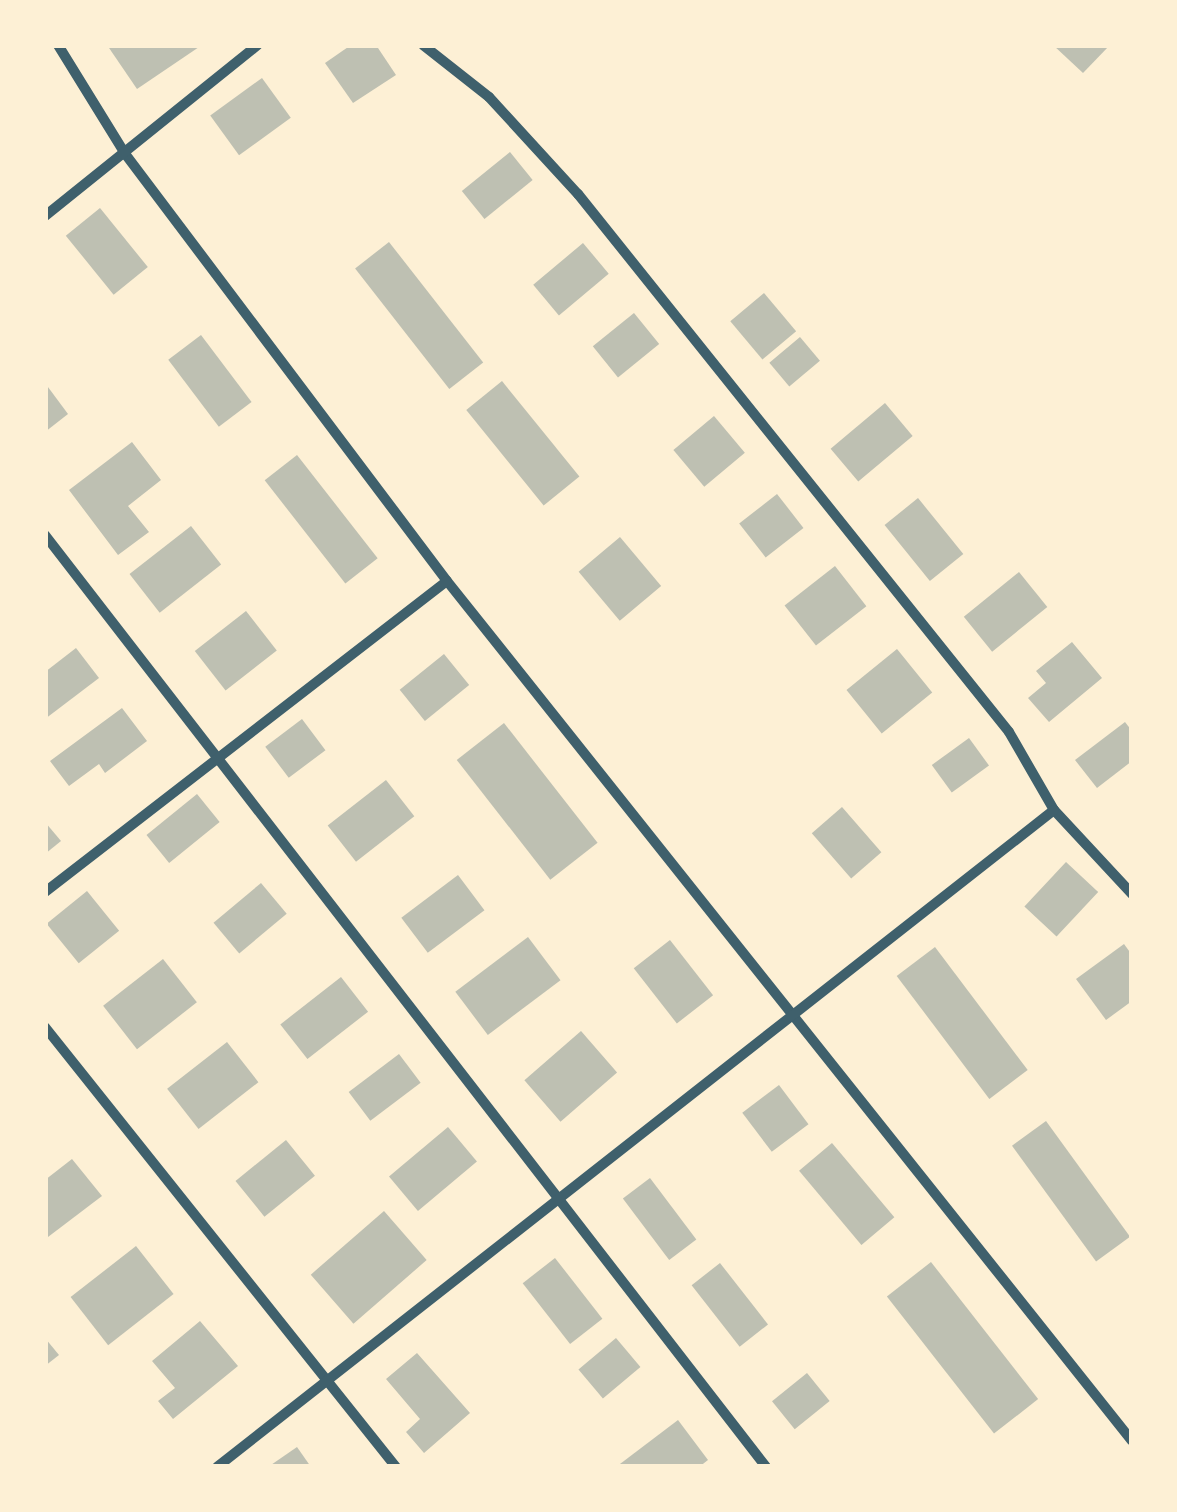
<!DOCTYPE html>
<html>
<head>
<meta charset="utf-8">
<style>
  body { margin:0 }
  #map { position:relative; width:1177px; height:1512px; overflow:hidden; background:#fdf0d5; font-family:"DejaVu Sans",sans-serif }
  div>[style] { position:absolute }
  .building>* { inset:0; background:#bec0b2; transform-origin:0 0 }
  .minor>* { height:10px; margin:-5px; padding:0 5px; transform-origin:5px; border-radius:5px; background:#3f606c }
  span { translate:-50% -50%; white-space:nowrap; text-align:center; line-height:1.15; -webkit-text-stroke:10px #fdf0d5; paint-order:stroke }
  .frame { position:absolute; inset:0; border:48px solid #fdf0d5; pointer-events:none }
</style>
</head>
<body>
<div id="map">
  <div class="building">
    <div style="clip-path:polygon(107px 45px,202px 45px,137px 89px)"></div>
    <div style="clip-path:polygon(351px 45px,376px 45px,396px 75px,353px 103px,325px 63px)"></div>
    <div style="clip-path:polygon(1053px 45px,1110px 45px,1083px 73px)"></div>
    <div style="left:262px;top:78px;width:49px;height:64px;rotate:54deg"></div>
    <div style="left:510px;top:152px;width:36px;height:62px;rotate:51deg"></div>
    <div style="left:100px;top:208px;width:76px;height:44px;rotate:51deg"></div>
    <div style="left:389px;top:242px;width:153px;height:43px;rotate:52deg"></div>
    <div style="left:583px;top:243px;width:40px;height:65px;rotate:50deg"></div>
    <div style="left:764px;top:293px;width:50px;height:44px;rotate:50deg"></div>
    <div style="left:634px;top:313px;width:40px;height:53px;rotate:51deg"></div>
    <div style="left:201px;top:335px;width:84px;height:41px;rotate:53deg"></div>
    <div style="left:800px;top:337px;width:31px;height:40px;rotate:50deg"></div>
    <div style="left:502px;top:381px;width:123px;height:46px;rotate:51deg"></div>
    <div style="clip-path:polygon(45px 383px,68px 414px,45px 432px)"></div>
    <div style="left:885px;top:403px;width:43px;height:71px;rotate:50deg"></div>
    <div style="left:714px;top:416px;width:48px;height:53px;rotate:50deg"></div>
    <div style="clip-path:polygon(132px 442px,161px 480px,128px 506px,149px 532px,118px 555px,69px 490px)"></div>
    <div style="left:297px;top:455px;width:131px;height:41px;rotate:52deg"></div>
    <div style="left:777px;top:494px;width:43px;height:48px;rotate:52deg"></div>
    <div style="left:918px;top:498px;width:72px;height:43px;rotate:51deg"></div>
    <div style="left:191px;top:526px;width:49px;height:78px;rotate:52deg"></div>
    <div style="left:620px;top:537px;width:64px;height:54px;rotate:50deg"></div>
    <div style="left:835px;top:566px;width:51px;height:64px;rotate:52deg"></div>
    <div style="left:1019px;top:572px;width:45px;height:71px;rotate:51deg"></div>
    <div style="left:246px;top:611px;width:50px;height:65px;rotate:52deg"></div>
    <div style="clip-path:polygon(1072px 642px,1102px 678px,1049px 722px,1028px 698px,1046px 683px,1036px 671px)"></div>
    <div style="clip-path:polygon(76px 648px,99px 678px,45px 719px,45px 672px)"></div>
    <div style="left:897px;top:649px;width:56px;height:65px;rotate:51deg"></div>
    <div style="left:444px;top:654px;width:40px;height:57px;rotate:51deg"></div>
    <div style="clip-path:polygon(122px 708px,147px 741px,105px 773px,99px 764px,69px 786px,50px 761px)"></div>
    <div style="left:302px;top:719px;width:39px;height:46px;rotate:53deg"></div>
    <div style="clip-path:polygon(1125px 722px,1132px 731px,1132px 761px,1097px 788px,1075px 760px)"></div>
    <div style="left:504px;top:723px;width:152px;height:60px;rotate:52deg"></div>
    <div style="left:969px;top:738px;width:34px;height:46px;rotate:54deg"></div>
    <div style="left:386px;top:780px;width:46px;height:74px;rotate:52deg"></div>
    <div style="left:197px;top:794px;width:36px;height:65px;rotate:51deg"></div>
    <div style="left:842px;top:807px;width:60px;height:40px;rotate:49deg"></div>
    <div style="clip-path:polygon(45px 822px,61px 841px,45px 854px)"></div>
    <div style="left:1066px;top:862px;width:44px;height:61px;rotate:43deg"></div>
    <div style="left:458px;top:875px;width:44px;height:71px;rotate:53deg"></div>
    <div style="left:261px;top:883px;width:40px;height:62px;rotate:50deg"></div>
    <div style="left:87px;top:891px;width:51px;height:52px;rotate:51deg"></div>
    <div style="left:528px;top:937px;width:54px;height:91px;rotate:53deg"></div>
    <div style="left:670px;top:940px;width:70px;height:46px;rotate:52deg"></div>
    <div style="clip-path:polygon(1124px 944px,1132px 955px,1132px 1001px,1106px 1020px,1076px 979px)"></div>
    <div style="left:935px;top:947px;width:154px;height:48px;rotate:53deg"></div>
    <div style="left:163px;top:959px;width:55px;height:76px;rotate:52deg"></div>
    <div style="left:341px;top:977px;width:44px;height:77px;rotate:52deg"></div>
    <div style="left:581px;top:1031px;width:55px;height:75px;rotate:49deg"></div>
    <div style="left:227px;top:1042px;width:51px;height:76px;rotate:52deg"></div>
    <div style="left:399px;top:1054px;width:36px;height:63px;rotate:53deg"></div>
    <div style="left:779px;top:1085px;width:49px;height:46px;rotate:53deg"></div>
    <div style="left:1046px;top:1121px;width:143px;height:42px;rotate:54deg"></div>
    <div style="left:448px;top:1127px;width:45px;height:77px;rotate:50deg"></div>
    <div style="left:286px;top:1140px;width:46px;height:65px;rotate:51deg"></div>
    <div style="left:832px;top:1143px;width:97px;height:43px;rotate:50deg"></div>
    <div style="clip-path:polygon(72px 1159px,102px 1196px,48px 1237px,45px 1180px)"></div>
    <div style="left:650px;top:1178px;width:77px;height:34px;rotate:53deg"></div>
    <div style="left:384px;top:1211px;width:65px;height:97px;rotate:49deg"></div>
    <div style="left:136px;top:1246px;width:61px;height:83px;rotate:52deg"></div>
    <div style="left:555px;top:1258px;width:77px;height:41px;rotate:52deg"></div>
    <div style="left:931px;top:1262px;width:174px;height:56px;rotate:52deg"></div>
    <div style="left:720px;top:1263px;width:78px;height:36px;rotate:52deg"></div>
    <div style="clip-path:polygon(200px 1321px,238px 1366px,173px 1419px,158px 1401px,175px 1388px,152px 1361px)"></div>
    <div style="clip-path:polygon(45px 1338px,59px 1355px,45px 1366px)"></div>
    <div style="left:616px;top:1338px;width:38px;height:49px;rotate:50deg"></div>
    <div style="clip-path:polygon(417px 1353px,470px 1413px,424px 1453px,406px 1432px,420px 1419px,386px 1379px)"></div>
    <div style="left:807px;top:1373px;width:36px;height:45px;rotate:51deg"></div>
    <div style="clip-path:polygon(678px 1420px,708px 1460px,699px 1467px,616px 1467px)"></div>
    <div style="clip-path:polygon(297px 1447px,311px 1467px,268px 1467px)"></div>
  </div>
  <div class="minor">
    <div style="left:58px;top:45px;width:129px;rotate:58.3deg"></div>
    <div style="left:126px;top:155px;width:533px;rotate:53deg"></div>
    <div style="left:447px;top:581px;width:1099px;rotate:51.46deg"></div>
    <div style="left:423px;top:45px;width:84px;rotate:38.2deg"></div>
    <div style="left:489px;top:97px;width:132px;rotate:47.5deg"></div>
    <div style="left:578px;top:194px;width:689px;rotate:51.3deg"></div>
    <div style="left:1009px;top:732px;width:90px;rotate:60deg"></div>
    <div style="left:1054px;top:810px;width:115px;rotate:47.1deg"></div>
    <div style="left:45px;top:216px;width:273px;rotate:-38.8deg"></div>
    <div style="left:45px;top:535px;width:1178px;rotate:52.27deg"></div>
    <div style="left:45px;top:892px;width:508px;rotate:-37.73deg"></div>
    <div style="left:45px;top:1027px;width:563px;rotate:51.42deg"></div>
    <div style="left:217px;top:1467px;width:1064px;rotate:-38.13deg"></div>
  </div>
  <div class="frame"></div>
</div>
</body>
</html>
